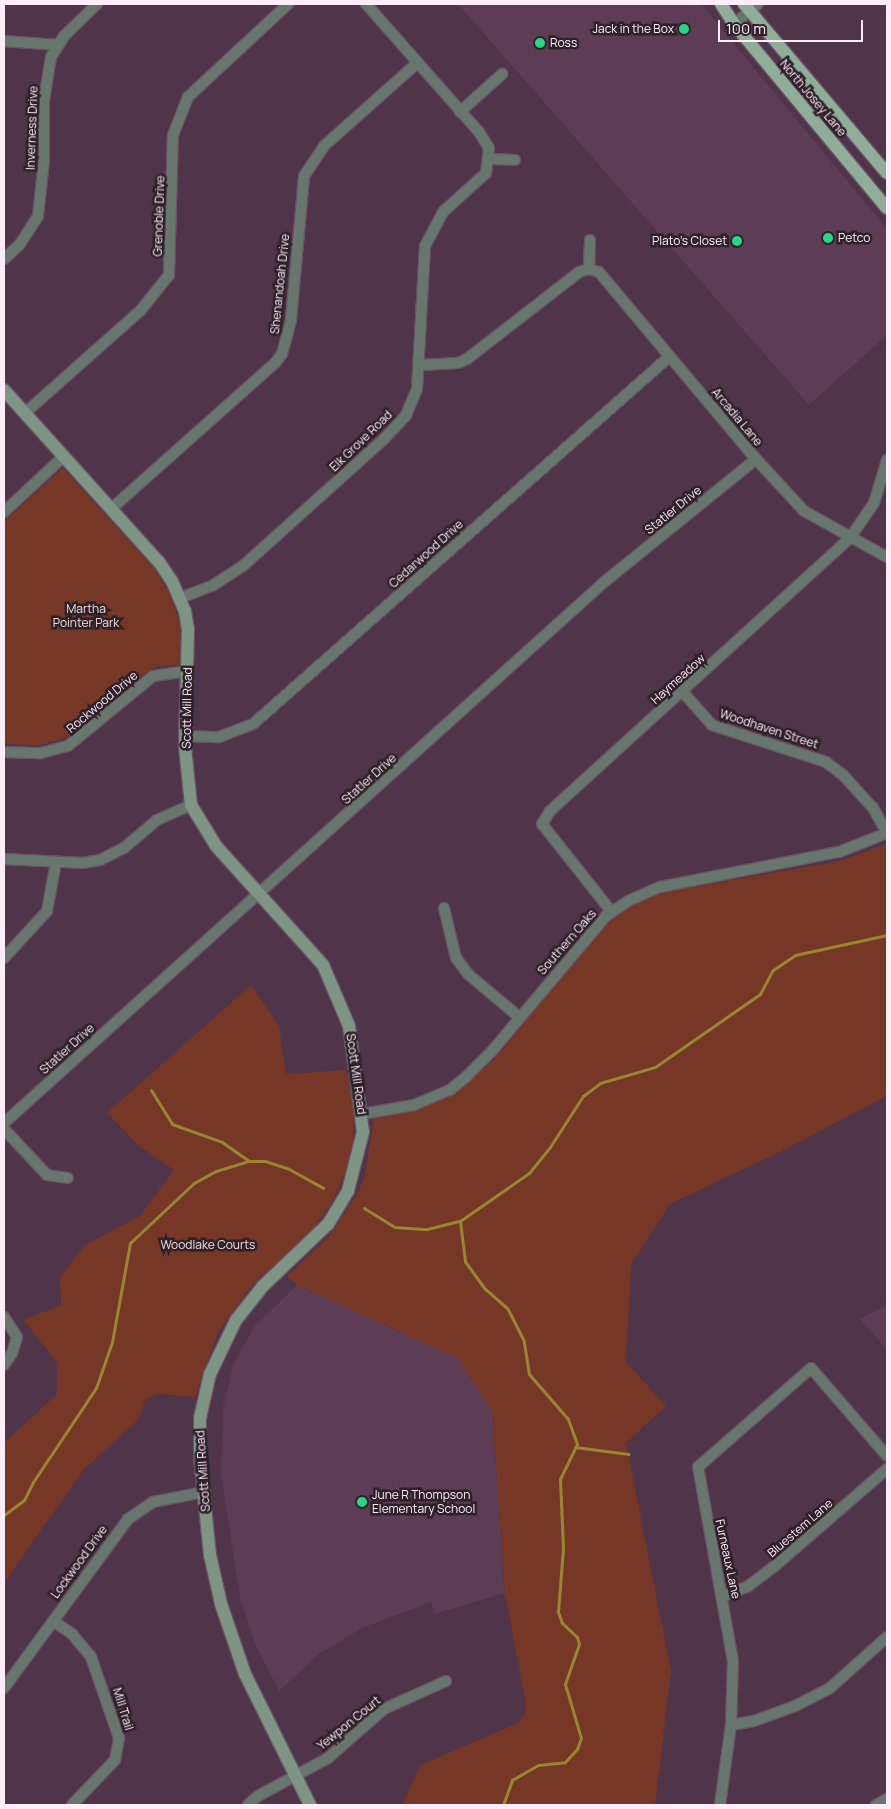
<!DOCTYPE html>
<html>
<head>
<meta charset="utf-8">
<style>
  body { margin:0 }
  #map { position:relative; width:891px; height:1809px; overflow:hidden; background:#503449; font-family:Manrope,sans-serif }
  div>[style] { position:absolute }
  .built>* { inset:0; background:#5d3c55 }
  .green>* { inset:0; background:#763726 }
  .stream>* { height:3px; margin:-1.5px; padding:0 1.5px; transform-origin:1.5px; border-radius:1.5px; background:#998632 }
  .roads { filter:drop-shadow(1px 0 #6c5265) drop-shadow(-1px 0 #6c5265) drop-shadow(0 1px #6c5265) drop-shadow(0 -1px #6c5265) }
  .street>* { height:10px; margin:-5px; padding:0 5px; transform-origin:5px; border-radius:5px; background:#68776d }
  .secondary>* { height:12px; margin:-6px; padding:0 6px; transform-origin:6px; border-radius:6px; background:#7e9586 }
  .primary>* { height:12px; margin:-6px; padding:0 6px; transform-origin:6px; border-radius:6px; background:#8fad99 }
  .dots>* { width:14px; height:14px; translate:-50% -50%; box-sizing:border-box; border:2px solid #2e212a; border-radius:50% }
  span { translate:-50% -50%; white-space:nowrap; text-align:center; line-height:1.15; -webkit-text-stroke:5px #2e212a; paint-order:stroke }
  .poi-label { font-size:12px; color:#ffedf9 }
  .right { translate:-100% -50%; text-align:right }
  .left { translate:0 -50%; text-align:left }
  .street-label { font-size:12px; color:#ffedf9 }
  .park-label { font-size:12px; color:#f9ddd5 }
  .frame { position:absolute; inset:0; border:5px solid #ffedf9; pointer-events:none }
  .scale { position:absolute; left:718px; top:20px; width:145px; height:22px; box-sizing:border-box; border:2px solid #ffedf9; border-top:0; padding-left:6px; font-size:15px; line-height:18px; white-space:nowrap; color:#ffedf9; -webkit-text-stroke:4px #2e212a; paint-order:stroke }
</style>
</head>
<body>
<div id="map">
  <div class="built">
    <div style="clip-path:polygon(458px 4px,701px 4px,887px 229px,887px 335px,809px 405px)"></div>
    <div style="clip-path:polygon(297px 1285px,457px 1358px,492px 1411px,505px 1593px,434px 1614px,431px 1602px,362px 1628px,319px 1654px,279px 1691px,255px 1644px,240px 1597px,221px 1474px,223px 1409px,233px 1365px,254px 1327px)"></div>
    <div style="clip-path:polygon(887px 1305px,887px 1350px,860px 1319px)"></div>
  </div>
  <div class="green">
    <div style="clip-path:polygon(63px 468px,153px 567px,169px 592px,181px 626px,182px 656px,179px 665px,157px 666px,144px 674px,72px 736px,36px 746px,4px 743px,4px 522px)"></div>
    <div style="clip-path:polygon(887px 844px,887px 1096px,782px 1151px,670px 1204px,631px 1264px,626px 1362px,666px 1406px,626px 1443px,671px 1671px,655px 1805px,402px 1805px,421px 1765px,516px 1724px,524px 1716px,526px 1704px,505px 1593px,492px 1411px,457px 1358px,297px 1285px,287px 1277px,329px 1236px,356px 1196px,365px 1176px,374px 1117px,424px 1107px,461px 1088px,492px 1062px,601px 930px,623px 910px,659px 893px,840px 861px)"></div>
    <div style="clip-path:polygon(251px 985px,279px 1026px,286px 1074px,346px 1070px,354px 1112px,353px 1144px,345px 1175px,331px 1204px,312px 1230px,250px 1288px,218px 1332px,195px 1397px,159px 1394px,146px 1398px,139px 1419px,84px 1469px,4px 1583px,4px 1443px,57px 1394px,57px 1363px,24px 1320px,61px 1305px,60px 1277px,85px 1245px,140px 1216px,174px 1170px,138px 1145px,107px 1113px)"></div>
  </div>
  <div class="stream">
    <div style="left:151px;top:1090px;width:40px;rotate:58deg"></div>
    <div style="left:172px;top:1124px;width:53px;rotate:19.8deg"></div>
    <div style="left:222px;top:1142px;width:33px;rotate:35deg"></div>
    <div style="left:364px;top:1208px;width:36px;rotate:32deg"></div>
    <div style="left:395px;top:1227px;width:32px;rotate:4deg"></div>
    <div style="left:427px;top:1229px;width:34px;rotate:-14deg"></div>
    <div style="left:575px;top:1447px;width:54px;rotate:7.4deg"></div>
    <div style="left:4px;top:1515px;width:25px;rotate:-37deg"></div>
    <div style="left:24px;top:1500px;width:20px;rotate:-63deg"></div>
    <div style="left:33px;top:1482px;width:113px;rotate:-56.2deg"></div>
    <div style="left:96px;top:1388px;width:49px;rotate:-70.8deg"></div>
    <div style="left:112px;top:1342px;width:101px;rotate:-79.7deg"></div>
    <div style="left:130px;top:1243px;width:88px;rotate:-43.2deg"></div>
    <div style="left:194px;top:1183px;width:25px;rotate:-29deg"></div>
    <div style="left:216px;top:1171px;width:34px;rotate:-17deg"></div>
    <div style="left:249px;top:1161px;width:16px"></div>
    <div style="left:265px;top:1161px;width:25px;rotate:18deg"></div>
    <div style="left:289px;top:1169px;width:39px;rotate:29deg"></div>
    <div style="left:503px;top:1805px;width:27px;rotate:-70deg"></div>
    <div style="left:512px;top:1780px;width:30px;rotate:-30deg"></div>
    <div style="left:538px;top:1765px;width:27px;rotate:-6deg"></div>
    <div style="left:565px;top:1762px;width:18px;rotate:-47deg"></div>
    <div style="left:577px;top:1749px;width:12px;rotate:-70deg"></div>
    <div style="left:581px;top:1738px;width:56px;rotate:-106.5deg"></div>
    <div style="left:565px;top:1684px;width:42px;rotate:-70.7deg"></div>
    <div style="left:579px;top:1644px;width:7px;rotate:-106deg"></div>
    <div style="left:577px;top:1637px;width:21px;rotate:-137deg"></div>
    <div style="left:562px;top:1623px;width:12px;rotate:-110deg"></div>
    <div style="left:558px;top:1612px;width:64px;rotate:-85.5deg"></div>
    <div style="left:563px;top:1548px;width:69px;rotate:-92.5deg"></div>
    <div style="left:560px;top:1479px;width:39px;rotate:-64deg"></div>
    <div style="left:577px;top:1444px;width:27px;rotate:-110deg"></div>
    <div style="left:568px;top:1419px;width:60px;rotate:-130.9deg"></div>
    <div style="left:529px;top:1374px;width:33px;rotate:-99deg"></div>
    <div style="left:524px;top:1341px;width:37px;rotate:-117deg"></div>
    <div style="left:507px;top:1308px;width:29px;rotate:-139deg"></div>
    <div style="left:485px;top:1289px;width:34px;rotate:-126deg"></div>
    <div style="left:465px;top:1261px;width:40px;rotate:-97.1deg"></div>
    <div style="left:460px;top:1221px;width:84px;rotate:-34.8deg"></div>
    <div style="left:529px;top:1173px;width:33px;rotate:-51deg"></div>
    <div style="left:550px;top:1147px;width:61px;rotate:-57.1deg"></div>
    <div style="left:583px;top:1096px;width:21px;rotate:-37deg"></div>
    <div style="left:600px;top:1083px;width:57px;rotate:-16.2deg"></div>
    <div style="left:655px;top:1067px;width:128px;rotate:-34.8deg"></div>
    <div style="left:760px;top:994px;width:27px;rotate:-62deg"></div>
    <div style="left:773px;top:970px;width:27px;rotate:-34deg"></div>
    <div style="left:795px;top:955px;width:94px;rotate:-12.3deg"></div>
  </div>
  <div class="roads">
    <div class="street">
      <div style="left:734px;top:24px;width:31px;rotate:-40deg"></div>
      <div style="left:4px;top:41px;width:54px;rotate:4.2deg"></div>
      <div style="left:460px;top:112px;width:57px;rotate:-42.1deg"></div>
      <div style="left:490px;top:159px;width:25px;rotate:2deg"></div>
      <div style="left:4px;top:259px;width:22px;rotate:-43deg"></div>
      <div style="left:20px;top:244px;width:33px;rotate:-57deg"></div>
      <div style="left:38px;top:216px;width:55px;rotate:-83.8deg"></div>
      <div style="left:44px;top:161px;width:61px;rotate:-90deg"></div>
      <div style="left:44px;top:100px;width:44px;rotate:-80.8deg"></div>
      <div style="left:51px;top:57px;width:25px;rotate:-58deg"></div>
      <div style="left:64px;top:36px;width:46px;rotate:-44.1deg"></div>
      <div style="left:589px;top:269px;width:29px;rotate:-88deg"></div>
      <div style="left:420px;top:365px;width:38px;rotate:-3deg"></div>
      <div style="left:458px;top:363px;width:10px;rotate:-24deg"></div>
      <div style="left:467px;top:359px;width:142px;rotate:-37.8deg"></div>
      <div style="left:579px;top:272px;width:10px;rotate:-17deg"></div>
      <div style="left:589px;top:269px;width:10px;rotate:17deg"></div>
      <div style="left:599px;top:272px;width:244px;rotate:50deg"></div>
      <div style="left:756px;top:459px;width:71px;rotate:47.3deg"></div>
      <div style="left:804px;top:511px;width:95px;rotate:29deg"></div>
      <div style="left:25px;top:413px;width:154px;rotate:-41.6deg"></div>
      <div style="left:140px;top:311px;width:46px;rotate:-51.1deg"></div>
      <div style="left:169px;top:275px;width:140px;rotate:-88.4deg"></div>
      <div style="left:173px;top:135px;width:41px;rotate:-68.5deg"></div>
      <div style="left:188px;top:97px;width:137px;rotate:-42.9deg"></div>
      <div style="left:111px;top:509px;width:220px;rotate:-41.7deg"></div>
      <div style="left:275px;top:363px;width:11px;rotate:-52deg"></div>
      <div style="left:282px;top:354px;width:35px;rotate:-75deg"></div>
      <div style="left:291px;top:320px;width:145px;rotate:-84.8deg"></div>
      <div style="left:304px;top:176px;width:36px;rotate:-56deg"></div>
      <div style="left:324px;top:146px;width:125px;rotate:-41.7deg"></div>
      <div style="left:4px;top:512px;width:81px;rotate:-43deg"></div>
      <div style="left:180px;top:598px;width:34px;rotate:-21deg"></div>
      <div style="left:212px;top:586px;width:38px;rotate:-33deg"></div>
      <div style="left:244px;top:565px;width:188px;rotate:-42deg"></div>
      <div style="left:384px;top:439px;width:33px;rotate:-47deg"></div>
      <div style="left:406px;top:415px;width:28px;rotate:-67deg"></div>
      <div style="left:417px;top:389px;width:143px;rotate:-86.8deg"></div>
      <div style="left:425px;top:246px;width:40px;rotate:-62deg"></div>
      <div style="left:444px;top:211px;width:57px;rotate:-42.1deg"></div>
      <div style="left:486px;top:173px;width:25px;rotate:-83deg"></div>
      <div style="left:489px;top:148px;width:19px;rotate:-122deg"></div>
      <div style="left:479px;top:132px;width:171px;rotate:-131.4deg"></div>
      <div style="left:186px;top:736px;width:33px;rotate:2deg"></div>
      <div style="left:219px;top:737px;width:36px;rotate:-21deg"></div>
      <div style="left:253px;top:724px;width:555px;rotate:-41.42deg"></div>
      <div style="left:4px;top:752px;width:37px;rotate:2deg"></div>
      <div style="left:41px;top:753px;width:28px;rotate:-15deg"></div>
      <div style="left:68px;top:746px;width:110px;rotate:-39.5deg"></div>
      <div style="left:153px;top:676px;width:34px;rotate:-8deg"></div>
      <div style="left:4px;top:859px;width:79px;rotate:2.9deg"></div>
      <div style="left:83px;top:863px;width:17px;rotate:-10deg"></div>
      <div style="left:100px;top:860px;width:27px;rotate:-27deg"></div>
      <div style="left:124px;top:848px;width:43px;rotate:-40.3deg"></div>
      <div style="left:157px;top:820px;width:37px;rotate:-24deg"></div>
      <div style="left:444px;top:908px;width:51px;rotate:76.5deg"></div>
      <div style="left:456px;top:958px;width:20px;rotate:53deg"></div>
      <div style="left:468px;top:974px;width:67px;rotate:40.1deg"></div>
      <div style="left:611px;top:911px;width:111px;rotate:-128.4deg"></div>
      <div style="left:542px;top:824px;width:15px;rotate:-58deg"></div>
      <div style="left:550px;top:811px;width:406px;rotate:-42.3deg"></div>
      <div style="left:850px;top:538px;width:42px;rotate:-55.6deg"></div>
      <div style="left:874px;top:503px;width:45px;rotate:-73.2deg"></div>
      <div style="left:4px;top:958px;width:64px;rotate:-47.5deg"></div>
      <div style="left:47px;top:911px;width:50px;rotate:-79.6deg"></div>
      <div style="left:362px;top:1114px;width:53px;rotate:-9.8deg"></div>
      <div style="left:414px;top:1105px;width:39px;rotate:-23deg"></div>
      <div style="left:450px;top:1090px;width:22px;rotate:-39deg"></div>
      <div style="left:467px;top:1076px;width:35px;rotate:-45deg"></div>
      <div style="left:492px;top:1051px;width:177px;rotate:-49.8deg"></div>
      <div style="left:606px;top:916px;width:27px;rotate:-34deg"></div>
      <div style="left:628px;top:901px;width:35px;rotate:-24deg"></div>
      <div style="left:660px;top:887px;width:182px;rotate:-11.1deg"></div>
      <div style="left:839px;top:852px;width:52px;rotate:-21.6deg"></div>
      <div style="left:887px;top:833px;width:29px;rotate:-119deg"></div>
      <div style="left:873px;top:808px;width:45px;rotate:-132.3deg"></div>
      <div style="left:843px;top:775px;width:21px;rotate:-143deg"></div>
      <div style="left:826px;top:762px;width:120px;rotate:-162deg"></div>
      <div style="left:712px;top:725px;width:45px;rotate:-131.4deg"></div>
      <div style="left:4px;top:1123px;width:806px;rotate:-42.03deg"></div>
      <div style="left:603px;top:583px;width:197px;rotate:-39deg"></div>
      <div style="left:4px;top:1129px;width:63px;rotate:46.9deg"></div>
      <div style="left:47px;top:1175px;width:21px;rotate:8deg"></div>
      <div style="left:4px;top:1317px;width:24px;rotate:57deg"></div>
      <div style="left:17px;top:1337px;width:17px;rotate:107deg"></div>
      <div style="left:12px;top:1353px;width:14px;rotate:124deg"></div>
      <div style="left:723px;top:1596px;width:26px;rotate:-21deg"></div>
      <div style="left:747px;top:1587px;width:36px;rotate:-37deg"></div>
      <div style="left:776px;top:1565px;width:147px;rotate:-40.9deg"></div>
      <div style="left:53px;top:1621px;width:23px;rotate:34deg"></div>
      <div style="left:72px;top:1634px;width:30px;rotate:50deg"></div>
      <div style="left:91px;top:1657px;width:86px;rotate:70.9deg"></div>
      <div style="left:119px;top:1738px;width:22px;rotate:100deg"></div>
      <div style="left:115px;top:1760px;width:62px;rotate:133.7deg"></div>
      <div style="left:4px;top:1688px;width:210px;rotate:-53.7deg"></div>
      <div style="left:128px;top:1519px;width:30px;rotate:-34deg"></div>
      <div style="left:153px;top:1502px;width:52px;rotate:-11.1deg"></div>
      <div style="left:731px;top:1725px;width:23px;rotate:-10deg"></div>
      <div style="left:754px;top:1721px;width:44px;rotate:-20.1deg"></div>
      <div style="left:795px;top:1706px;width:39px;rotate:-27deg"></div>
      <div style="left:830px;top:1688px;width:76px;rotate:-41.8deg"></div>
      <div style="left:248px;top:1805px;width:13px;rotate:-42deg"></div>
      <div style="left:258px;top:1796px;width:80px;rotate:-28.5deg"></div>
      <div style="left:328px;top:1758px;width:74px;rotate:-41.2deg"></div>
      <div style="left:384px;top:1709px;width:68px;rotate:-24.3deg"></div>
      <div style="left:720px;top:1805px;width:81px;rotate:-82.2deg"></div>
      <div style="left:731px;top:1725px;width:64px;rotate:-88.2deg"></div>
      <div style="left:733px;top:1661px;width:197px;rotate:-100.2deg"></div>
      <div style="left:698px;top:1467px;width:150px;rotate:-41.2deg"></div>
      <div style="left:811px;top:1368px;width:116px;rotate:49.2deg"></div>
      <div style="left:876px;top:1805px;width:13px;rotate:-29deg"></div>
    </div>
    <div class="secondary">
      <div style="left:4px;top:390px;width:232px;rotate:48deg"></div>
      <div style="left:159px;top:562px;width:23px;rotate:56deg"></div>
      <div style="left:172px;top:581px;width:33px;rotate:67deg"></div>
      <div style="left:185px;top:611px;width:18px;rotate:81deg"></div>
      <div style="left:188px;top:629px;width:118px;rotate:91.5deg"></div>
      <div style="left:185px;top:747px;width:58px;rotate:84.1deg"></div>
      <div style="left:191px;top:805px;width:48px;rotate:58.6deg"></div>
      <div style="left:216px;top:846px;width:160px;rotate:48deg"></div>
      <div style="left:323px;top:965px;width:66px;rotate:66.9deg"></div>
      <div style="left:349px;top:1026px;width:107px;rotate:82.5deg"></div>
      <div style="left:363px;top:1132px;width:61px;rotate:104.3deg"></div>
      <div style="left:348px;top:1191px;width:39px;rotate:121deg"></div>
      <div style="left:328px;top:1224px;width:90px;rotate:136.4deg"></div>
      <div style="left:263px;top:1286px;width:43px;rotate:128.5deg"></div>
      <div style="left:236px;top:1320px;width:60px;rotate:115.7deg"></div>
      <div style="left:210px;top:1374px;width:45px;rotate:102.8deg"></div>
      <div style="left:200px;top:1418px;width:39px;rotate:90deg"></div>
      <div style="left:200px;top:1457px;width:99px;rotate:84.2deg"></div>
      <div style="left:210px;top:1555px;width:50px;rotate:77.3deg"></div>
      <div style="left:221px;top:1604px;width:74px;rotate:71.1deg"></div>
      <div style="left:245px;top:1674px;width:146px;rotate:63.6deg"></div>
    </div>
    <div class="primary">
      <div style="left:721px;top:4px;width:24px;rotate:57deg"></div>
      <div style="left:734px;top:24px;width:239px;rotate:50.3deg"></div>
      <div style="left:744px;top:4px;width:221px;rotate:49.8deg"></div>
    </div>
  </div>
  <div class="dots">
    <div style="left:684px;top:29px;background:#24d886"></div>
    <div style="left:540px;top:43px;background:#24d886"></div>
    <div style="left:828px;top:238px;background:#24d886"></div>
    <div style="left:737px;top:241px;background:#24d886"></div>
    <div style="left:362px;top:1502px;background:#24d886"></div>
  </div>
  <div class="poi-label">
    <span class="right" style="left:674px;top:29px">Jack in the Box</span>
    <span class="left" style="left:550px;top:43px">Ross</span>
    <span class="left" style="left:838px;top:238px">Petco</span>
    <span class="right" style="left:727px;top:241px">Plato's Closet</span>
    <span class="left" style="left:372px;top:1502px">June R Thompson<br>Elementary School</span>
  </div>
  <div class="street-label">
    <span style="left:813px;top:98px;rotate:50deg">North Josey Lane</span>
    <span style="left:32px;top:128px;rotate:-88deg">Inverness Drive</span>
    <span style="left:159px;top:216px;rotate:-88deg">Grenoble Drive</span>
    <span style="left:280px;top:284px;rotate:-84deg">Shenandoah Drive</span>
    <span style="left:737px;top:417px;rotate:50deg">Arcadia Lane</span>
    <span style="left:361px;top:441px;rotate:-44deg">Elk Grove Road</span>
    <span style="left:673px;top:510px;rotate:-39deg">Statler Drive</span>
    <span style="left:426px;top:554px;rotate:-42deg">Cedarwood Drive</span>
    <span style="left:678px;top:679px;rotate:-42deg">Haymeadow</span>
    <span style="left:102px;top:702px;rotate:-40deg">Rockwood Drive</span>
    <span style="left:187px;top:708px;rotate:-89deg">Scott Mill Road</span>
    <span style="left:769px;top:729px;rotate:18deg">Woodhaven Street</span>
    <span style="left:369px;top:779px;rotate:-42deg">Statler Drive</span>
    <span style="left:567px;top:942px;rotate:-49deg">Southern Oaks</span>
    <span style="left:67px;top:1049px;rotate:-42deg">Statler Drive</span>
    <span style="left:356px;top:1074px;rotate:82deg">Scott Mill Road</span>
    <span style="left:203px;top:1471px;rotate:-94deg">Scott Mill Road</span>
    <span style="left:800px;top:1528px;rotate:-41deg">Bluestem Lane</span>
    <span style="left:728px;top:1559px;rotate:78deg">Furneaux Lane</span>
    <span style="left:79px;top:1562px;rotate:-54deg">Lockwood Drive</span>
    <span style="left:123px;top:1709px;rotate:73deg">Mill Trail</span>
    <span style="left:349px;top:1723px;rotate:-39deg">Yewpon Court</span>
  </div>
  <div class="park-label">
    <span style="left:86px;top:616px">Martha<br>Pointer Park</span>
    <span style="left:208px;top:1245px">Woodlake Courts</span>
  </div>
  <div class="frame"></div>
  <div class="scale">100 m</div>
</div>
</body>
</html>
